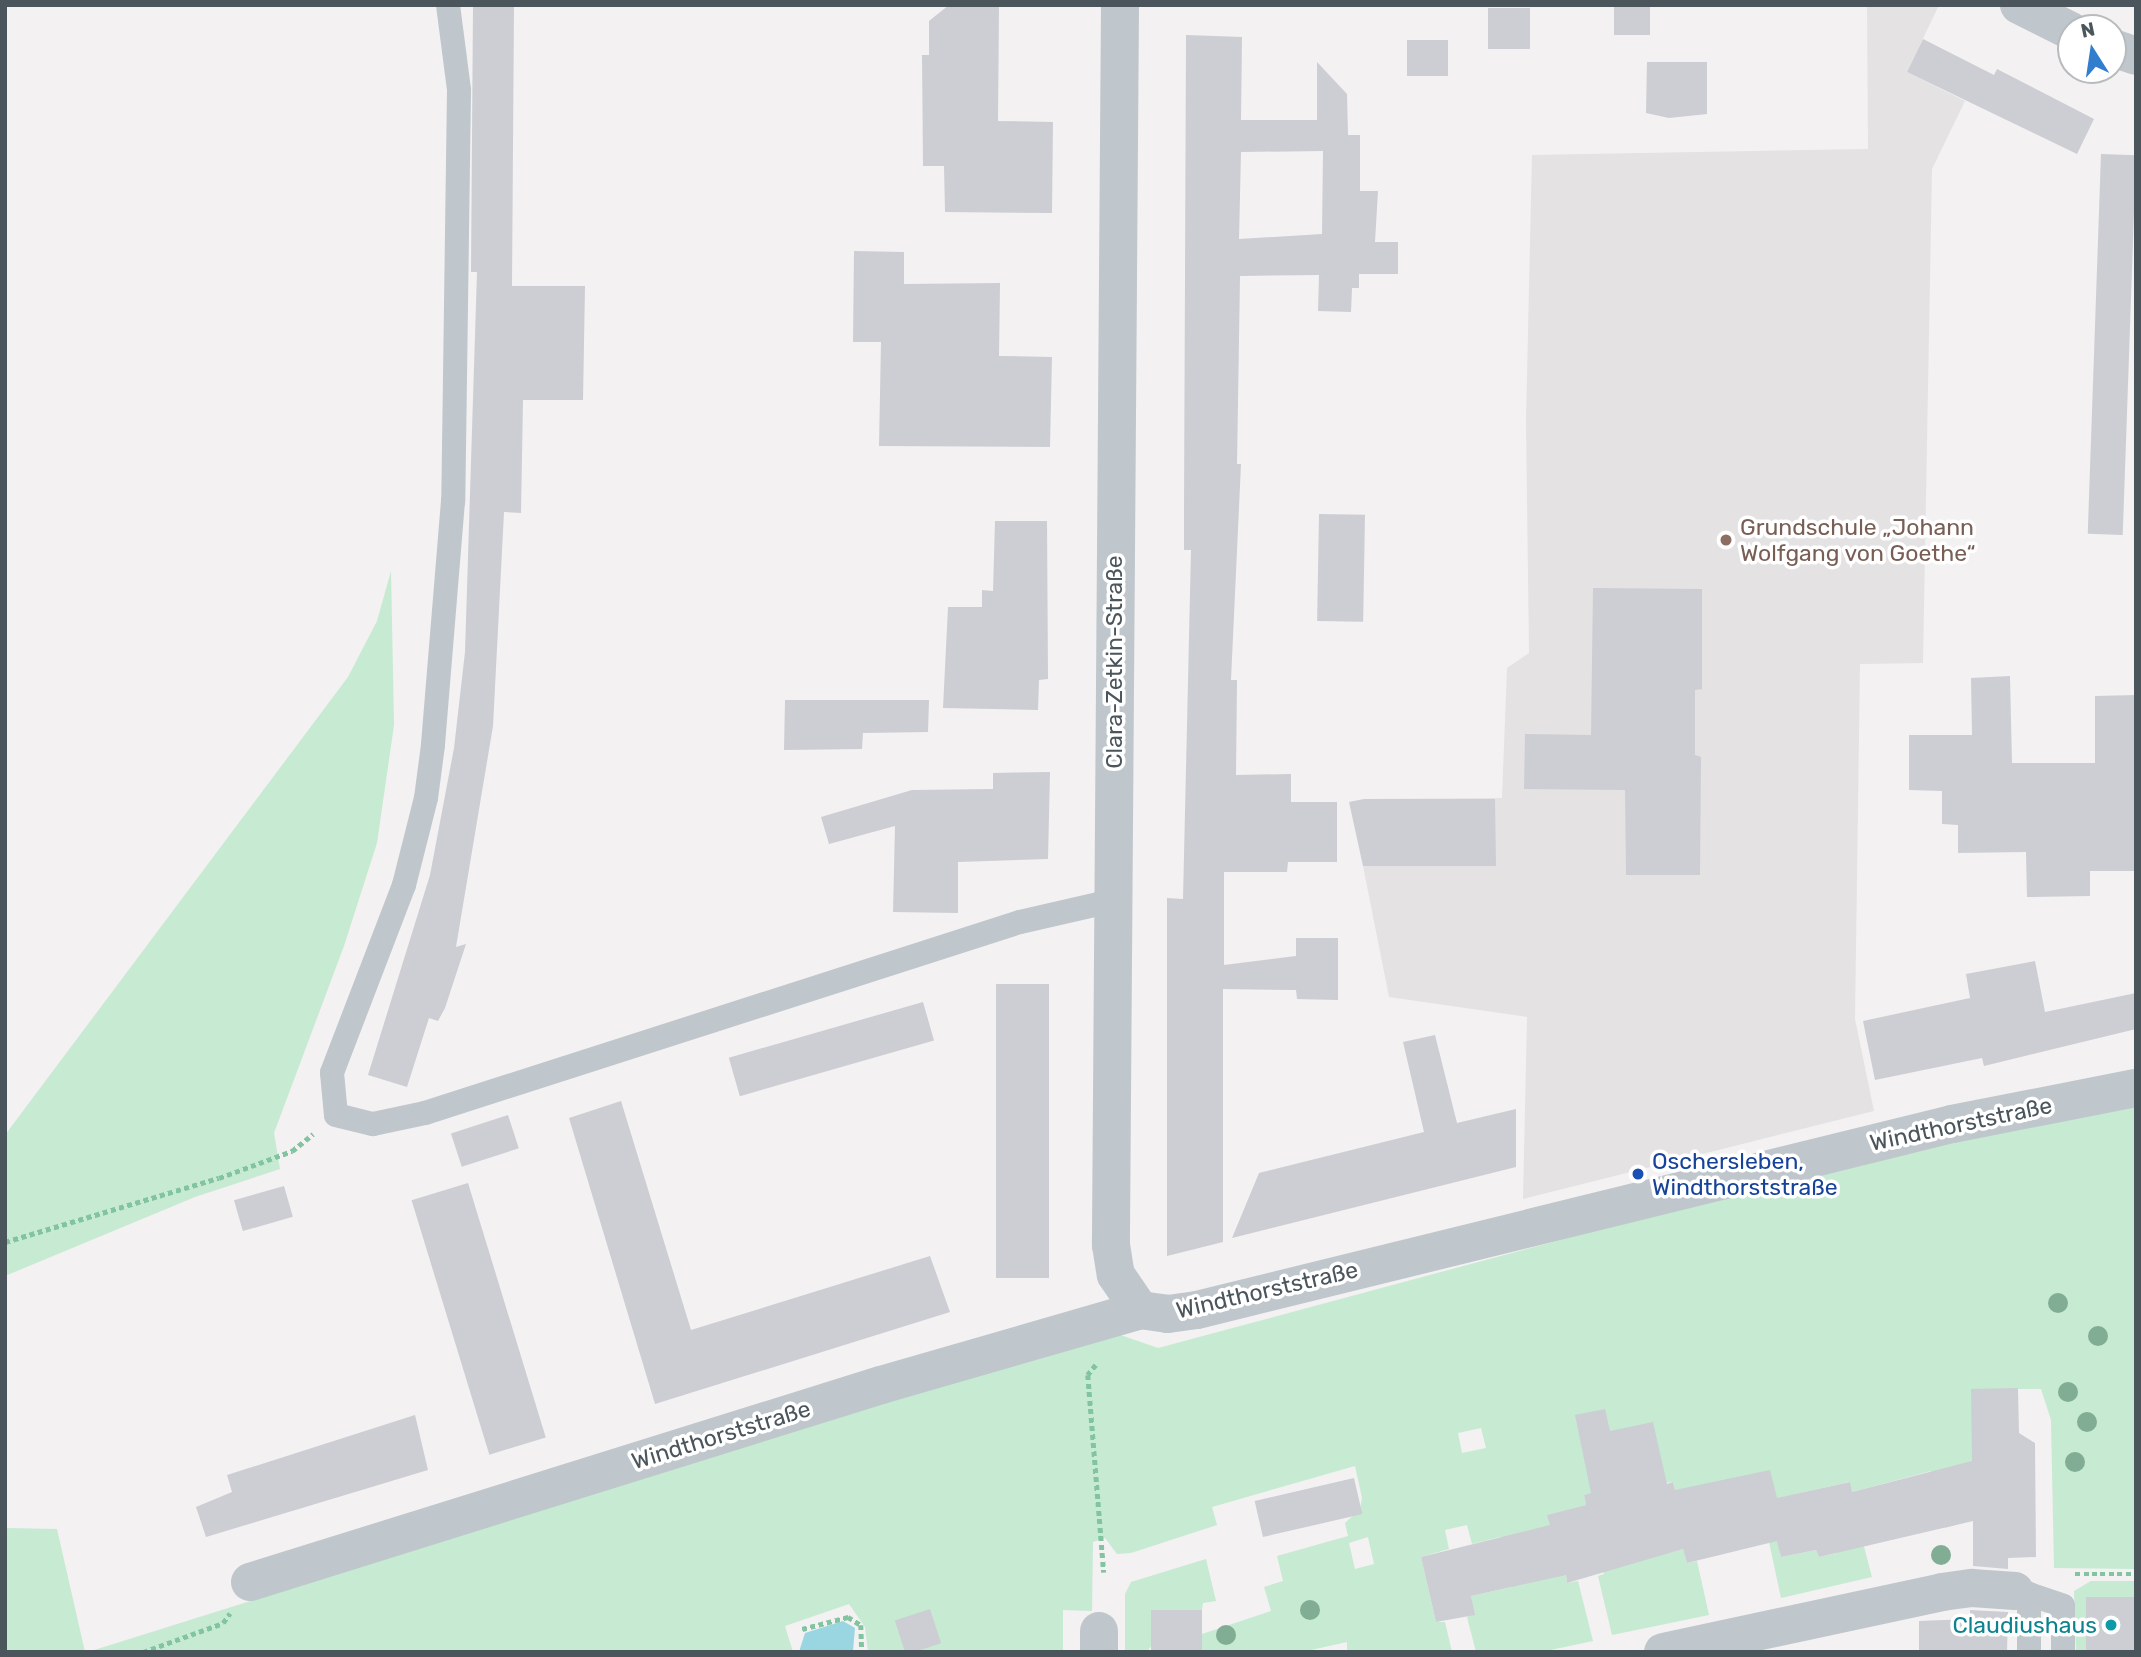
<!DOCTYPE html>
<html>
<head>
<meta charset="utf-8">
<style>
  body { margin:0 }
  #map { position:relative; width:2141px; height:1657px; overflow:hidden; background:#f3f1f1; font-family:Rubik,sans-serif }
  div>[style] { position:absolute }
  .education>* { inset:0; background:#e4e2e3 }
  .green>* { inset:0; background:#c6ead2 }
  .water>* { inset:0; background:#99d6e2 }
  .building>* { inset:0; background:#ccced3; transform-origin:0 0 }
  .path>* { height:4.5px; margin-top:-2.25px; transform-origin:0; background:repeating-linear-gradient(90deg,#82c4a0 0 5px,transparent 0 8.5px) }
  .service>* { height:24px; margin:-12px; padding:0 12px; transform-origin:12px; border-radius:12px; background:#bfc6cc }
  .minor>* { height:38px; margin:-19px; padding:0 19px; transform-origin:19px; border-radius:19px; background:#bfc6cc }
  .trees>* { width:20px; height:20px; margin:-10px; border-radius:50%; background:#81ad94 }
  .dots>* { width:19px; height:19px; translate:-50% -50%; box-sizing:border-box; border:4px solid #fff; border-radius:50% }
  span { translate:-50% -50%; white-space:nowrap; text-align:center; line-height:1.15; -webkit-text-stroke:7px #fff; paint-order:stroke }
  .education-label { font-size:23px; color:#785e54 }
  .left { translate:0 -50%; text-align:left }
  .street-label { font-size:23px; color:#4b555c }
  .transit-label { font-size:23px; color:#164399 }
  .culture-label { font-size:23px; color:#0d838f }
  .right { translate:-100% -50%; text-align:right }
  .frame { position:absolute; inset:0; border:7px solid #4b555c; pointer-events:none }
  .north { position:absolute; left:2057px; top:14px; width:70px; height:70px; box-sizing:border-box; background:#fff; border:2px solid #b7bbbe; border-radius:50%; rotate:348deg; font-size:19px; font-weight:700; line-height:28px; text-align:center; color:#4b555c }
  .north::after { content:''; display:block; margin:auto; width:24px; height:32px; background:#317ece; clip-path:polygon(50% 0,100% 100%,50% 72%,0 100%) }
</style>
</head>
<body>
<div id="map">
  <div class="education">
    <div style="clip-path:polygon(1867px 5px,1939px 5px,1907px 72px,1965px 101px,1932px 169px,1923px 663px,1860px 664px,1855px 1019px,1874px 1111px,1523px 1199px,1527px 1017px,1389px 997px,1363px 866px,1364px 799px,1502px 798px,1507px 668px,1529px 653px,1526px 421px,1532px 155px,1868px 149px)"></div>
  </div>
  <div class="green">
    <div style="clip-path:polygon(391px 571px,394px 725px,377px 843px,344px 946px,274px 1133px,280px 1169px,195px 1197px,5px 1276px,5px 1135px,348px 677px,377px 621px)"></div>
    <div style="clip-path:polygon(evenodd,2136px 1104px,2136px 1569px,2054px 1568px,2051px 1420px,2041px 1389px,1972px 1389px,1973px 1520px,1945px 1528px,1931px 1471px,1852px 1492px,1849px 1482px,1769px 1500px,1781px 1557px,1816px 1550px,1819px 1557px,1837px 1553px,1837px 1545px,1862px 1539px,1872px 1577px,1781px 1598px,1769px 1542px,1675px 1490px,1673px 1482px,1600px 1491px,1584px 1495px,1586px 1505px,1548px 1515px,1561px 1571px,1565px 1571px,1567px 1583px,1578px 1581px,1593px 1641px,1541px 1652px,1476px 1652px,1467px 1617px,1474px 1614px,1471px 1596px,1512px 1587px,1500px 1537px,1472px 1544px,1467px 1525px,1445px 1530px,1449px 1549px,1421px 1557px,1436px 1622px,1445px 1622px,1452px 1652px,1347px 1652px,1347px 1642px,1302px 1652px,1202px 1652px,1202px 1634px,1271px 1611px,1264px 1587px,1283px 1581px,1277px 1556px,1348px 1536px,1345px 1523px,1360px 1509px,1362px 1498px,1355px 1466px,1212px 1507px,1217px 1525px,1131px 1553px,1117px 1554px,1105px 1538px,1093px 1542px,1092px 1611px,1063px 1610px,1063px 1652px,868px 1652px,865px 1627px,849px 1604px,785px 1626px,793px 1652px,88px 1652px,1109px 1331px,1158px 1348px,1858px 1160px,2136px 1104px,1481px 1428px,1486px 1448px,1462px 1453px,1458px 1433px,1481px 1428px,2136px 1104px,1368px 1537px,1374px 1564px,1355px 1569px,1349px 1543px,1368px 1537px)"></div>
    <div style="clip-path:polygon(5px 1528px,57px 1529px,85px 1652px,5px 1652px)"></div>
    <div style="clip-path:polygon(1683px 1549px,1687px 1563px,1697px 1561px,1709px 1615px,1612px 1635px,1598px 1576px,1604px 1574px,1602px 1562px,1645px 1559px)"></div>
    <div style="clip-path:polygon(1206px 1559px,1216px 1601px,1203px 1603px,1202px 1610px,1151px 1610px,1151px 1646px,1147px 1652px,1125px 1652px,1125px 1594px,1131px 1582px)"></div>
    <div style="clip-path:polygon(2091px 1581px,2136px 1581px,2136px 1597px,2086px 1599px,2087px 1652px,2076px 1652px,2074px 1591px)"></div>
  </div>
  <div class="water">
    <div style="clip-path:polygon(843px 1621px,855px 1628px,853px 1651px,799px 1652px,805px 1633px)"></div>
  </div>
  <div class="building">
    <div style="clip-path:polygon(473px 5px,514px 5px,512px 286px,585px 286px,583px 400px,523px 400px,521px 513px,504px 512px,493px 726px,456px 947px,466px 944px,445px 1008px,438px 1021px,429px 1018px,407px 1087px,368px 1075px,430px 875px,454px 748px,465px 652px,477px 272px,471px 272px)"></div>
    <div style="clip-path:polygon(949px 5px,999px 5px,998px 121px,1053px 122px,1052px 213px,945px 212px,944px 166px,923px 166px,922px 55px,929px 55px,929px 21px)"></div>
    <div style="left:1614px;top:5px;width:36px;height:30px"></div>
    <div style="left:1488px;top:8px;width:42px;height:41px"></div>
    <div style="clip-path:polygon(evenodd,1186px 35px,1242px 37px,1241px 120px,1317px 120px,1317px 62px,1347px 94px,1348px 135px,1360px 135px,1360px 191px,1378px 191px,1375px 242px,1398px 242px,1398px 274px,1359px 274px,1359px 288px,1352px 288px,1351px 312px,1318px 311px,1319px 275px,1240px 276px,1237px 464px,1241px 464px,1231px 680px,1237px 680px,1236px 775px,1291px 774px,1291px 802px,1337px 802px,1337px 862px,1288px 862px,1287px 872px,1224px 872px,1224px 965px,1296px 956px,1296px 938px,1338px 938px,1338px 1000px,1297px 999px,1296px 990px,1223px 989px,1223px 1242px,1167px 1256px,1167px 898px,1183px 899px,1191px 550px,1184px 550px,1184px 513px,1186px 35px,1323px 151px,1322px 234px,1239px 239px,1241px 152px,1323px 151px)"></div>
    <div style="clip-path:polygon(1923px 39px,1994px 75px,1997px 69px,2094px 119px,2077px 154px,1907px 72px)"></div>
    <div style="left:1407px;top:40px;width:41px;height:36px"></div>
    <div style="clip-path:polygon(1647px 62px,1707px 62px,1707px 114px,1669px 118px,1646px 113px)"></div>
    <div style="left:2101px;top:154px;width:35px;height:380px;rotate:2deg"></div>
    <div style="clip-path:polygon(854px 251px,904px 252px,904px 284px,1000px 283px,999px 356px,1052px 357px,1050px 447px,879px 446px,881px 342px,853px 342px)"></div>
    <div style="left:1319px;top:514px;width:46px;height:107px;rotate:1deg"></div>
    <div style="clip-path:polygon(995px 521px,1047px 521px,1048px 679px,1039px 680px,1038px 710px,943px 708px,948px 607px,982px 607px,982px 590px,993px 591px)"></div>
    <div style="clip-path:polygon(1593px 588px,1702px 589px,1702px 689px,1695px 690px,1695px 755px,1701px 757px,1700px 875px,1626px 875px,1625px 790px,1524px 789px,1525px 734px,1591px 735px)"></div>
    <div style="clip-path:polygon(2010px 676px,2012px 763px,2095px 763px,2095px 696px,2136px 695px,2136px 871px,2090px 871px,2090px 896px,2027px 897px,2026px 852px,1958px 853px,1958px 825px,1942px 824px,1942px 791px,1909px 790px,1909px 735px,1972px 735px,1971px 678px)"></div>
    <div style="clip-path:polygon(785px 700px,929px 700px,928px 732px,863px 733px,862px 749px,784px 750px)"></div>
    <div style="clip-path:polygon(1050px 772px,1048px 859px,958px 862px,958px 913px,893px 912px,895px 826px,829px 844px,821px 817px,912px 790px,993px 789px,993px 773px)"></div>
    <div style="clip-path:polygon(1364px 799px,1495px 799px,1496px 866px,1363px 866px,1349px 802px)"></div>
    <div style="clip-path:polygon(2035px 961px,2045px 1012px,2136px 993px,2136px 1029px,1984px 1066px,1982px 1058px,1875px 1080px,1863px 1021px,1970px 998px,1966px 974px)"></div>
    <div style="left:996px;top:984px;width:53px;height:294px"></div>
    <div style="left:923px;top:1002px;width:40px;height:202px;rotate:74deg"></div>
    <div style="clip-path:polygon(1435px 1035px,1457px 1123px,1516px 1109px,1516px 1167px,1232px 1238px,1259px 1173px,1424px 1132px,1403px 1042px)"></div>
    <div style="clip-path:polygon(621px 1101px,691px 1330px,930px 1256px,950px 1312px,655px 1404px,569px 1118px)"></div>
    <div style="left:508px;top:1115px;width:35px;height:60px;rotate:72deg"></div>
    <div style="left:468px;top:1183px;width:266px;height:59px;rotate:73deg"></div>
    <div style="left:284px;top:1186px;width:32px;height:52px;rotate:74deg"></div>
    <div style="clip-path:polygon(2018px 1388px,2019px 1433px,2035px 1443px,2036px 1557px,2008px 1558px,2008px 1569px,1973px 1566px,1973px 1521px,1819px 1557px,1816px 1550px,1781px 1557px,1777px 1541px,1687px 1563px,1683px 1549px,1567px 1583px,1566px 1575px,1471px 1596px,1475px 1615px,1436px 1622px,1421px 1557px,1550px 1525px,1547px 1515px,1586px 1505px,1584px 1495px,1591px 1493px,1575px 1415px,1605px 1409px,1610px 1431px,1653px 1422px,1667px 1484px,1673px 1482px,1675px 1490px,1770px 1470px,1777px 1498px,1850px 1482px,1852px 1492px,1972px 1461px,1971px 1389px)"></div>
    <div style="clip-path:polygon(415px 1415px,428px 1470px,206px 1537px,196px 1507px,232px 1492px,227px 1475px)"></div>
    <div style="left:1354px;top:1478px;width:37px;height:102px;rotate:77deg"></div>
    <div style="left:2136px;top:1597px;width:55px;height:50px;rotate:90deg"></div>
    <div style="left:930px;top:1609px;width:36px;height:37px;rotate:72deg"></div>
    <div style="left:1151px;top:1610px;width:51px;height:42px"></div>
    <div style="clip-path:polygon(1970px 1610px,2008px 1612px,2007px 1652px,1919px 1652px,1919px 1621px,1970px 1619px)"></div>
  </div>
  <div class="path">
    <div style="left:5px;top:1242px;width:223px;rotate:-16.7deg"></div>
    <div style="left:219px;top:1178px;width:78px;rotate:-20.3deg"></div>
    <div style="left:292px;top:1151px;width:27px;rotate:-39deg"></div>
    <div style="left:1096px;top:1365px;width:13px;rotate:129deg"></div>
    <div style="left:1088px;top:1375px;width:198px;rotate:85.4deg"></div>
    <div style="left:2075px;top:1574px;width:61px"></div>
    <div style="left:802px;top:1629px;width:48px;rotate:-14.6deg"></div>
    <div style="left:848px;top:1617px;width:15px;rotate:32deg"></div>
    <div style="left:861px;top:1625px;width:27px;rotate:88deg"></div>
    <div style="left:143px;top:1652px;width:85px;rotate:-19.9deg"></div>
    <div style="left:223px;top:1623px;width:12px;rotate:-55deg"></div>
  </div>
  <div class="service">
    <div style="left:448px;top:5px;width:86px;rotate:82.6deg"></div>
    <div style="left:459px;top:90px;width:411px;rotate:90.8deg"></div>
    <div style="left:453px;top:501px;width:245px;rotate:94.7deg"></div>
    <div style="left:433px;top:745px;width:53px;rotate:97.5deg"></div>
    <div style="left:426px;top:798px;width:90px;rotate:104.2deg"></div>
    <div style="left:404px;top:885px;width:201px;rotate:111deg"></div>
    <div style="left:332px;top:1073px;width:42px;rotate:84.6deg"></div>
    <div style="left:336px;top:1115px;width:38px;rotate:14deg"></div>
    <div style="left:373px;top:1124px;width:53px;rotate:-11.9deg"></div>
    <div style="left:425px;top:1113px;width:625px;rotate:-17.8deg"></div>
    <div style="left:1020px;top:922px;width:94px;rotate:-12.9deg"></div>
    <div style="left:2015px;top:1591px;width:14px;rotate:12deg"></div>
    <div style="left:2029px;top:1594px;width:58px;rotate:90deg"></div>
    <div style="left:2029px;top:1594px;width:36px;rotate:19deg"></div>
    <div style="left:2063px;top:1606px;width:46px;rotate:90deg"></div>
  </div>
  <div class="minor">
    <div style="left:1120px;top:5px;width:1240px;rotate:90.42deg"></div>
    <div style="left:1111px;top:1245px;width:30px;rotate:81deg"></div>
    <div style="left:1116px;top:1275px;width:42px;rotate:55.6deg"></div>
    <div style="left:2019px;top:5px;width:58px;rotate:26.6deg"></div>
    <div style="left:2113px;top:48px;width:24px;rotate:19deg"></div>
    <div style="left:250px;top:1582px;width:661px;rotate:-17.34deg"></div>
    <div style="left:881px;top:1385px;width:270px;rotate:-16.1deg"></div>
    <div style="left:1140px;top:1310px;width:28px;rotate:8deg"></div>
    <div style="left:1168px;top:1314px;width:29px;rotate:-8deg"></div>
    <div style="left:1197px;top:1310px;width:778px;rotate:-13.84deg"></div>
    <div style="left:1952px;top:1124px;width:187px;rotate:-11.1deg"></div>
    <div style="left:1099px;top:1652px;width:21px;rotate:-90deg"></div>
    <div style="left:1663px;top:1652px;width:285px;rotate:-12.1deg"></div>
    <div style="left:1942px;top:1592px;width:30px;rotate:-8deg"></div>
    <div style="left:1972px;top:1588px;width:43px;rotate:4deg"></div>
  </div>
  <div class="trees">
    <div style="left:2058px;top:1303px"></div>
    <div style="left:2098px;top:1336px"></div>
    <div style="left:2068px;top:1392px"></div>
    <div style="left:2087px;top:1422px"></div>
    <div style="left:2075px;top:1462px"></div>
    <div style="left:1941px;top:1555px"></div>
    <div style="left:1310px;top:1610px"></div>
    <div style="left:1226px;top:1635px"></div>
  </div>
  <div class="dots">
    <div style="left:1726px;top:540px;background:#8d6e63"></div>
    <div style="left:1638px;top:1174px;background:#1a4fb4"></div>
    <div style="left:2111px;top:1625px;background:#0f9aa8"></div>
  </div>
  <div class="education-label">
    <span class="left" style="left:1740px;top:540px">Grundschule „Johann<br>Wolfgang von Goethe“</span>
  </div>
  <div class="street-label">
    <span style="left:1114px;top:662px;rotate:-90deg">Clara-Zetkin-Straße</span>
    <span style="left:1961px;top:1124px;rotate:-12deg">Windthorststraße</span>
    <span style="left:1267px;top:1290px;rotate:-13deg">Windthorststraße</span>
    <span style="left:721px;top:1435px;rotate:-17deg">Windthorststraße</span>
  </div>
  <div class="transit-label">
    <span class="left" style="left:1652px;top:1174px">Oschersleben,<br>Windthorststraße</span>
  </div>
  <div class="culture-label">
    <span class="right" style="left:2097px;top:1625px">Claudiushaus</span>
  </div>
  <div class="frame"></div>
  <div class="north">N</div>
</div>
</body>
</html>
